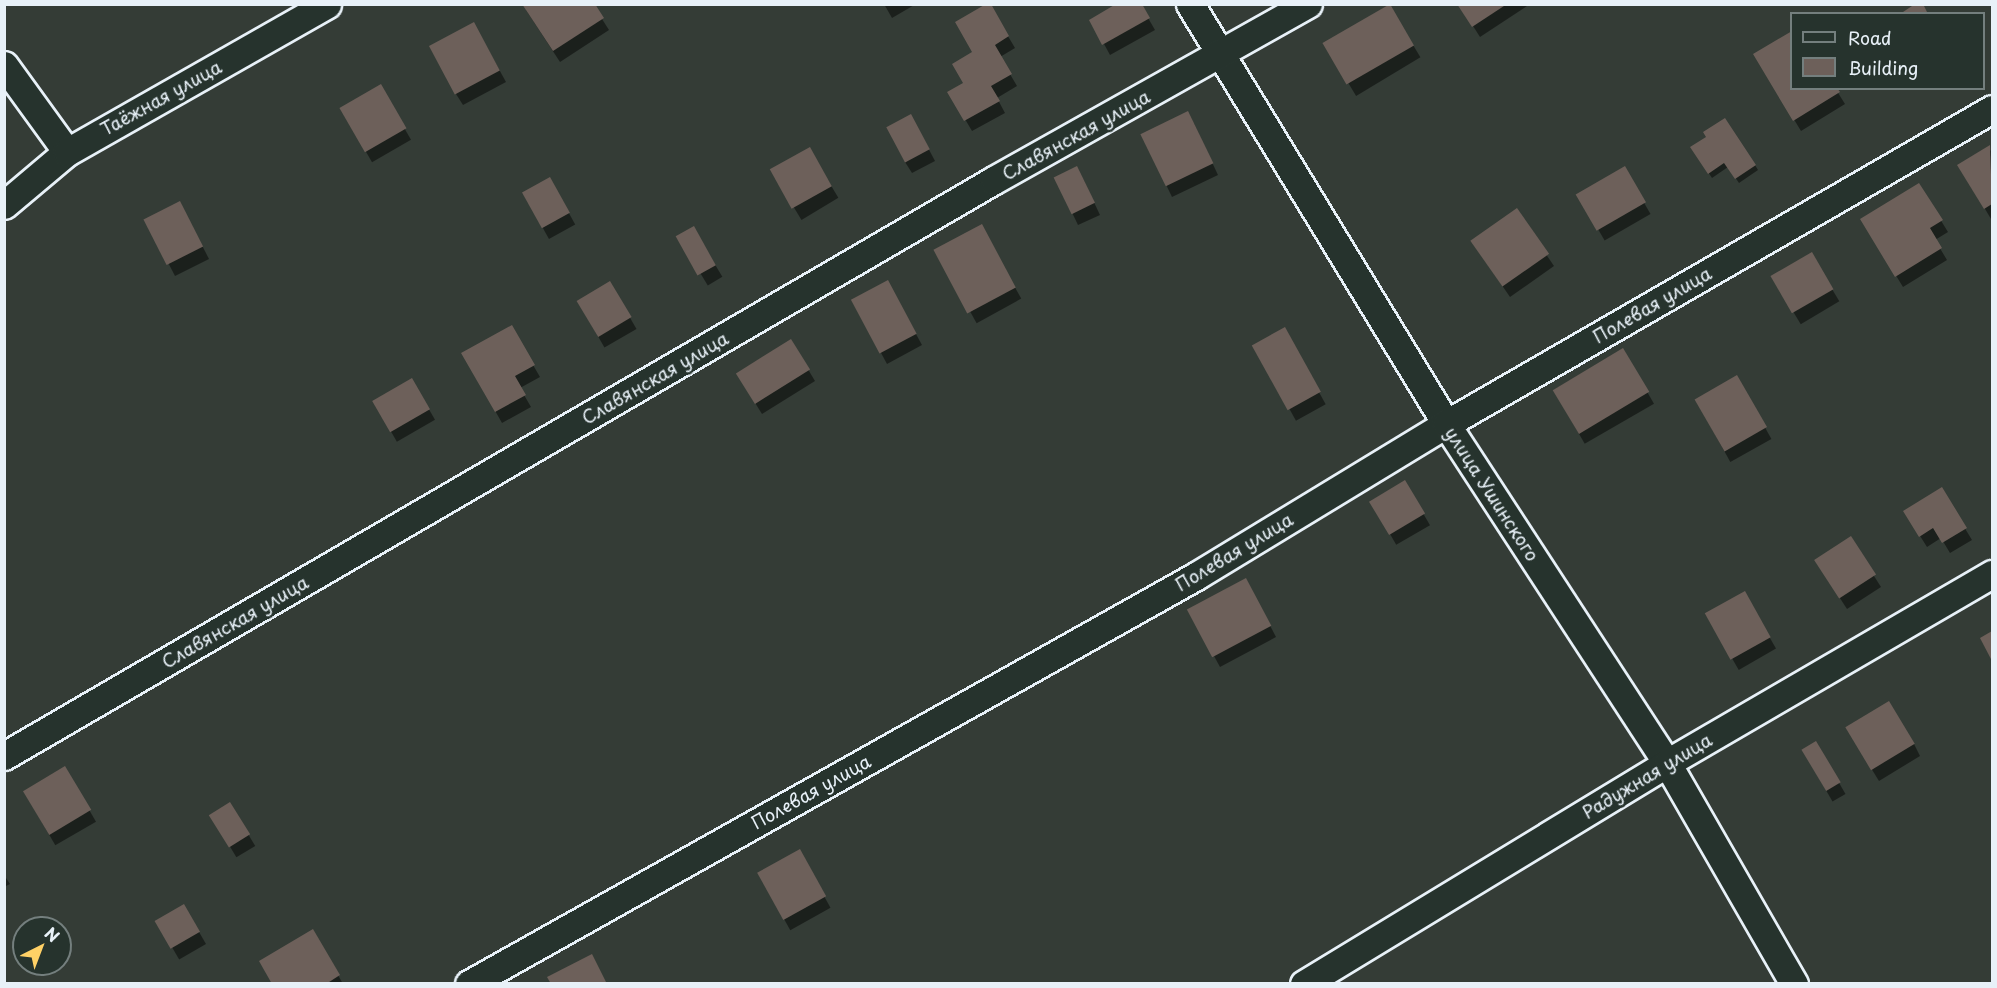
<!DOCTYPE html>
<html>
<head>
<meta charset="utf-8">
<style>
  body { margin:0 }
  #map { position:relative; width:1997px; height:988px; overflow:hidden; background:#343c36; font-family:"Playpen Sans",sans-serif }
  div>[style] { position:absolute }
  .shadow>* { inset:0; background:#0007; transform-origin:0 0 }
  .building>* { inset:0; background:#6d605a; transform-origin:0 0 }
  .roads { filter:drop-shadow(2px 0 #e8f1f8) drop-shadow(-2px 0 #e8f1f8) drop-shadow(0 2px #e8f1f8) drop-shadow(0 -2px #e8f1f8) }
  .street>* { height:27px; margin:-13.5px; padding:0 13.5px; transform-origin:13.5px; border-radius:13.5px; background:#26332d }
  span { translate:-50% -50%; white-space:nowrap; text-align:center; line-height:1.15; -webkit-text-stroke:5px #26332d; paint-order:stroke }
  .street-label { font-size:18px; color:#e8f1f8 }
  .frame { position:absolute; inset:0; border:6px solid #e8f1f8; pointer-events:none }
  .legend { position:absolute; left:1790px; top:12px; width:195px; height:78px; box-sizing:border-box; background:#26332d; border:2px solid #747f7e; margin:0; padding:8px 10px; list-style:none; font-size:18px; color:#e8f1f8 }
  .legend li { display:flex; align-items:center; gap:12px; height:30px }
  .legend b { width:30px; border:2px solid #747f7e }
  .north { position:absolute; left:12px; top:916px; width:60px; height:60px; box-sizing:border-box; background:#26332d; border:2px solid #747f7e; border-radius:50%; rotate:42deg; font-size:16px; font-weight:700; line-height:24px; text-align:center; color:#e8f1f8 }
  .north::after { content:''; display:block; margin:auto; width:21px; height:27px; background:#ffd166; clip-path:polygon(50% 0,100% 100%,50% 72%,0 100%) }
</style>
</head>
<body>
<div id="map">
  <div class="shadow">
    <div style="clip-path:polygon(884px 4px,916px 4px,892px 18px)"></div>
    <div style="clip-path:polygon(989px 4px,1015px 48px,1000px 57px,1017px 86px,997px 98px,1005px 113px,972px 131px,949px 92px,965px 83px)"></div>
    <div style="clip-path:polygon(1140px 4px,1155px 30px,1110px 55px,1091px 20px)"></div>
    <div style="clip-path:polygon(1459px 4px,1530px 4px,1480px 37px)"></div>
    <div style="left:1389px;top:5px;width:61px;height:75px;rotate:59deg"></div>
    <div style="clip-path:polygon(526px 10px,602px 19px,609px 30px,560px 62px)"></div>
    <div style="clip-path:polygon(474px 24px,506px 82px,463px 105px,456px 94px)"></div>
    <div style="clip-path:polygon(1755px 55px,1792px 88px,1835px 88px,1845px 104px,1801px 131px)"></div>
    <div style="left:380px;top:86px;width:62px;height:45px;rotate:60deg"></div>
    <div style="clip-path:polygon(1194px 124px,1218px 175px,1172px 197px,1142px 135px)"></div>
    <div style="clip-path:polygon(917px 127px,935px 161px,912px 173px,905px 162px)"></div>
    <div style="clip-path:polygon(1692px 148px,1755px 165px,1758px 170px,1739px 183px,1728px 167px,1712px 178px)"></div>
    <div style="clip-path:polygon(1989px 148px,1992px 153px,1991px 219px,1959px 165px)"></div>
    <div style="left:809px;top:149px;width:57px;height:43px;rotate:59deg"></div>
    <div style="left:1624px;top:168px;width:53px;height:53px;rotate:60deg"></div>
    <div style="clip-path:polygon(1055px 177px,1083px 179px,1100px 215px,1078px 225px)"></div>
    <div style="left:550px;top:179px;width:52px;height:30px;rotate:61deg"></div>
    <div style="clip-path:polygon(1919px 185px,1948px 232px,1935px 240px,1947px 260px,1903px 287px,1862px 220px)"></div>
    <div style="clip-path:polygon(1516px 210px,1554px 266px,1510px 297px,1479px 252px)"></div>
    <div style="clip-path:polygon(186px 214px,209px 259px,175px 276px,146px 220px)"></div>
    <div style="left:981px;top:226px;width:83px;height:51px;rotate:61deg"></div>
    <div style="left:693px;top:228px;width:57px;height:17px;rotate:59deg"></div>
    <div style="left:1811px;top:254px;width:55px;height:45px;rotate:59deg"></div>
    <div style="left:610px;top:283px;width:53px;height:37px;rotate:60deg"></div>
    <div style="clip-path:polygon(894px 294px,922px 345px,887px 364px,853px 301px)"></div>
    <div style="clip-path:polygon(511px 327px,540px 377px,520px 388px,531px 407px,502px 423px,463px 354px)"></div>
    <div style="left:1284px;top:329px;width:86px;height:34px;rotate:61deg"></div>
    <div style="clip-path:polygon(791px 341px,815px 381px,762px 414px,744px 385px)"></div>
    <div style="left:1623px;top:350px;width:62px;height:80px;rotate:60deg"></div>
    <div style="left:1737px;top:377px;width:71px;height:47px;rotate:61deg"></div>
    <div style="left:412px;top:380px;width:46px;height:44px;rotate:60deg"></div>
    <div style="left:1405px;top:482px;width:50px;height:39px;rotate:60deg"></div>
    <div style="clip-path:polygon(1941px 489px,1972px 540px,1950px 553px,1941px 538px,1927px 547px,1905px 512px)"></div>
    <div style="clip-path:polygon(1823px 572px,1874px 576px,1881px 587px,1847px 609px)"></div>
    <div style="clip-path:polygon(1252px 591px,1276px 637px,1220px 667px,1189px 610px)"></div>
    <div style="left:1744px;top:593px;width:64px;height:43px;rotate:60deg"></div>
    <div style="clip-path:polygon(1853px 739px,1914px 744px,1920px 756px,1879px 781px)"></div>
    <div style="left:1816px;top:743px;width:59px;height:15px;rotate:60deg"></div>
    <div style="left:65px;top:768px;width:62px;height:47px;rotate:60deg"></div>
    <div style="left:230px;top:804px;width:49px;height:22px;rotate:59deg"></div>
    <div style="left:799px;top:851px;width:65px;height:46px;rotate:61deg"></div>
    <div style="clip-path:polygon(4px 875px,10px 884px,4px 887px)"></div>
    <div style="left:184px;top:906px;width:44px;height:31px;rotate:60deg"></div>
    <div style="clip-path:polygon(313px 931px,343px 984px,274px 984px)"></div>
  </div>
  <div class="building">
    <div style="clip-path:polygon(522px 4px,595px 4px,604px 18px,553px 51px)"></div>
    <div style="clip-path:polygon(986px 4px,991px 4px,1009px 36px,995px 45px,1012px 74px,991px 86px,1000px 101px,964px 121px,947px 92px,963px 83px,952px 64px,972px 52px,955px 22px)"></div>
    <div style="clip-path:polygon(1116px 4px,1142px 4px,1150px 18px,1102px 45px,1089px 20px)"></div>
    <div style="left:1390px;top:4px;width:48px;height:78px;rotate:60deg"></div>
    <div style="clip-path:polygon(1457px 4px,1507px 4px,1472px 27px)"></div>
    <div style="clip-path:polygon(1915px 4px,1923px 4px,1928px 14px,1900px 14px)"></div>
    <div style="left:474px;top:22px;width:55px;height:51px;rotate:62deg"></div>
    <div style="clip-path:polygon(1792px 31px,1792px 88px,1837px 88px,1840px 92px,1793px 121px,1753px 54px)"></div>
    <div style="left:381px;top:84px;width:51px;height:48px;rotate:60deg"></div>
    <div style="left:1188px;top:111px;width:58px;height:53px;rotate:64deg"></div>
    <div style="left:911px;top:114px;width:40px;height:28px;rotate:62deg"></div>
    <div style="clip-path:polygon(1725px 118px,1756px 165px,1735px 179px,1724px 163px,1708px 174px,1690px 147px,1706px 137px,1703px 132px)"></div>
    <div style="clip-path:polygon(1990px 145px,1992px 204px,1984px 209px,1957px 165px)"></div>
    <div style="left:810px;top:147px;width:45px;height:46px;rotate:61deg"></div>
    <div style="left:1077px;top:166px;width:41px;height:26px;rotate:64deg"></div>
    <div style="left:1625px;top:166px;width:42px;height:57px;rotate:60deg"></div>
    <div style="left:550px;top:177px;width:41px;height:32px;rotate:61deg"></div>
    <div style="clip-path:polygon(1919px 183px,1943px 220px,1930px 228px,1942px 248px,1895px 277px,1860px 219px)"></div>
    <div style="left:180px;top:201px;width:51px;height:41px;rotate:63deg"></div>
    <div style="left:1517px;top:208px;width:56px;height:57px;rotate:55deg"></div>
    <div style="left:982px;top:224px;width:72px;height:55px;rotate:62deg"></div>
    <div style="left:694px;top:226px;width:45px;height:21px;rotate:61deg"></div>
    <div style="left:1812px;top:252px;width:43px;height:48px;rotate:60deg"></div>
    <div style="left:888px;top:280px;width:61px;height:42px;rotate:62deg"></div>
    <div style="left:610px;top:281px;width:42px;height:39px;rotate:59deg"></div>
    <div style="clip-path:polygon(512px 325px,535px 365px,515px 376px,526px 395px,495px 412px,461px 353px)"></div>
    <div style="left:1285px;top:327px;width:74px;height:38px;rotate:61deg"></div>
    <div style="left:791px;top:339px;width:36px;height:65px;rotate:58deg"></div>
    <div style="left:1623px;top:348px;width:51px;height:82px;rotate:59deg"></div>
    <div style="left:1737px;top:375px;width:60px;height:49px;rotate:60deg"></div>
    <div style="left:412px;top:378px;width:36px;height:46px;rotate:60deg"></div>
    <div style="left:1405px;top:480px;width:39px;height:42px;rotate:59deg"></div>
    <div style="clip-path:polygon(1942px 487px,1967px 528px,1942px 543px,1933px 528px,1919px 537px,1903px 511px)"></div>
    <div style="left:1851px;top:536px;width:46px;height:44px;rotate:57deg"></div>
    <div style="left:1246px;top:578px;width:54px;height:67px;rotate:62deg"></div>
    <div style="left:1745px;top:591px;width:53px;height:46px;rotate:61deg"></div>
    <div style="clip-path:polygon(1992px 631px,1992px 661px,1980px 638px)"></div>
    <div style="left:1889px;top:701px;width:50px;height:51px;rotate:59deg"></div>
    <div style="left:1816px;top:741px;width:48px;height:17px;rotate:59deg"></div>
    <div style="left:65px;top:766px;width:51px;height:49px;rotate:59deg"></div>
    <div style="left:230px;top:802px;width:38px;height:25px;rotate:58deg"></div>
    <div style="left:800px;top:849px;width:54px;height:49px;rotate:61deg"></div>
    <div style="left:184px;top:904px;width:32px;height:34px;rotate:60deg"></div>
    <div style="clip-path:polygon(313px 929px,340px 975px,326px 984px,272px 984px,259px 961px)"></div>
    <div style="clip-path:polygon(592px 954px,607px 984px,551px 984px,547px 977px)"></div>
  </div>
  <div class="roads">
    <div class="street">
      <div style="left:1190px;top:4px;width:492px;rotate:58.6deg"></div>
      <div style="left:1446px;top:424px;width:405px;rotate:56.9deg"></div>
      <div style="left:1667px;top:763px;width:255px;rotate:60.1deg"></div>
      <div style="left:4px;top:65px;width:107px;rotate:54.1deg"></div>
      <div style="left:4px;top:205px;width:82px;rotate:-40.1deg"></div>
      <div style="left:67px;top:152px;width:299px;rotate:-29.6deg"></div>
      <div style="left:4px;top:756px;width:1145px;rotate:-30.19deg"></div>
      <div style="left:994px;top:180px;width:360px;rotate:-29.3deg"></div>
      <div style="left:469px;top:984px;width:834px;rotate:-29.3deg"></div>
      <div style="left:1196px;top:576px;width:293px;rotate:-31.3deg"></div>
      <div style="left:1446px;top:424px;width:630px;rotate:-29.98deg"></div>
      <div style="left:1304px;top:984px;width:425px;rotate:-31.3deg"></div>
      <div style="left:1667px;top:763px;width:376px;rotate:-30.2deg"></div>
    </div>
  </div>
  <div class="street-label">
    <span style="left:161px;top:98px;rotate:-29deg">Таёжная улица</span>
    <span style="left:1076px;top:135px;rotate:-29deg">Славянская улица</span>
    <span style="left:1652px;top:305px;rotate:-30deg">Полевая улица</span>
    <span style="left:655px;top:378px;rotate:-30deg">Славянская улица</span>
    <span style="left:1492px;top:494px;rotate:57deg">улица Ушинского</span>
    <span style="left:1234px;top:552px;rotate:-31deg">Полевая улица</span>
    <span style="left:235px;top:622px;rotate:-30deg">Славянская улица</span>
    <span style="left:1647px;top:776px;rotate:-31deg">Радужная улица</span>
    <span style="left:811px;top:792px;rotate:-29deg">Полевая улица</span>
  </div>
  <div class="frame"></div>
  <ul class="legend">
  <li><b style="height:8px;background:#26332d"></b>Road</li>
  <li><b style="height:16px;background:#6d605a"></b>Building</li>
  </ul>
  <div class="north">N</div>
</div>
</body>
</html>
